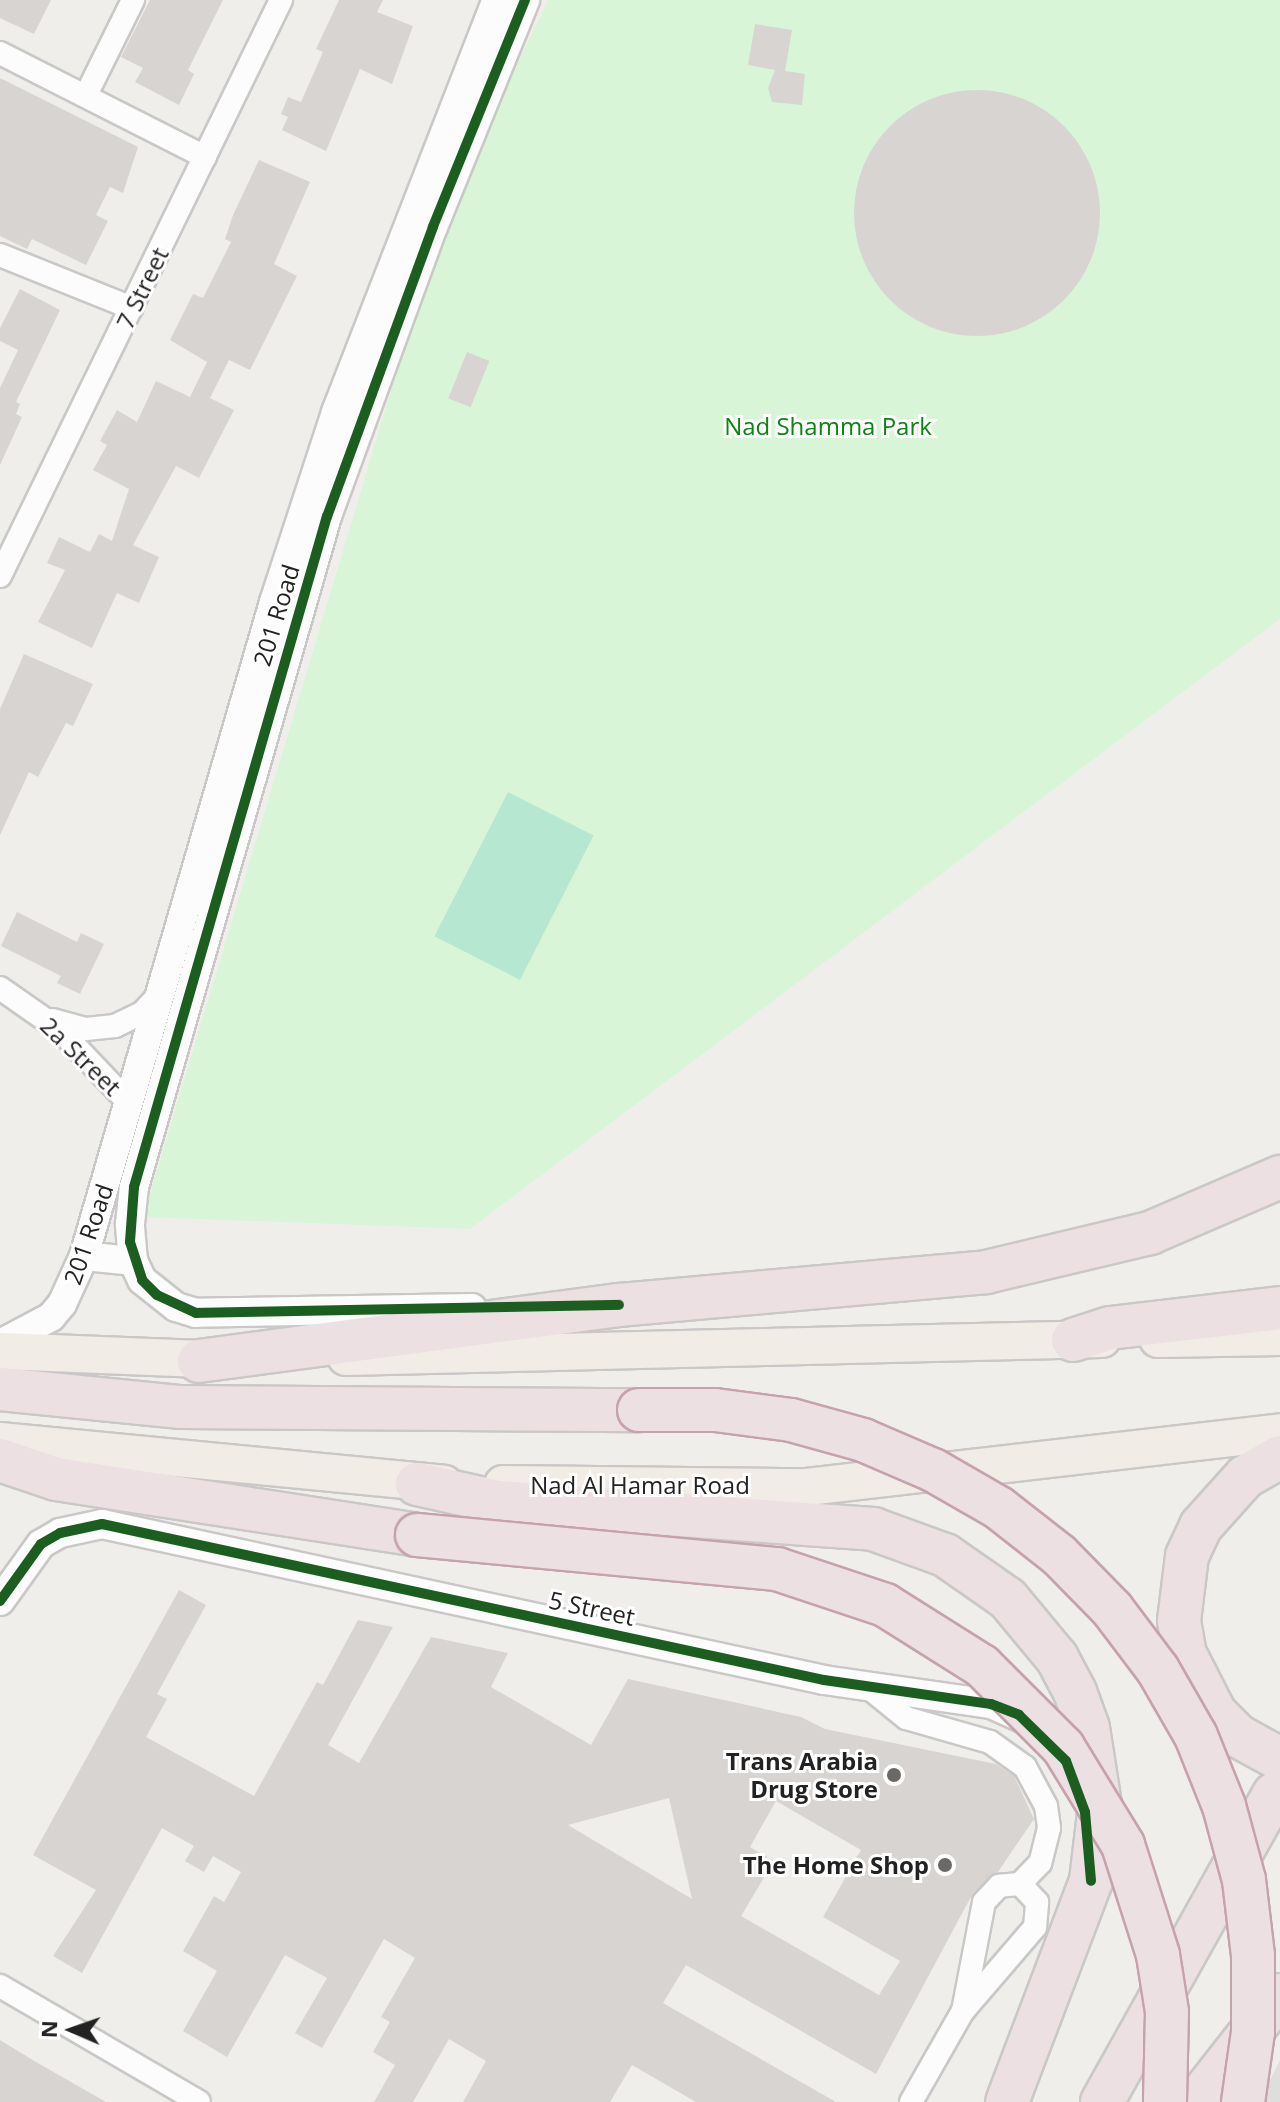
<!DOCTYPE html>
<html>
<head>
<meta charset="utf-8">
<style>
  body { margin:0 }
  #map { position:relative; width:1280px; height:2102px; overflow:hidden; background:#f0eeeb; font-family:"Open Sans",sans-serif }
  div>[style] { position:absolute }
  .residential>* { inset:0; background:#dfdedc }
  .park>* { inset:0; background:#d9f5d8 }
  .pitch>* { inset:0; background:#b6e7d0; transform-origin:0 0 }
  .building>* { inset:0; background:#d7d4d1; transform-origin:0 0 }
  .round { border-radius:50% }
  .roads { filter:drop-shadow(2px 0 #c9c8c7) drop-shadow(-2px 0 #c9c8c7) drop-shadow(0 2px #c9c8c7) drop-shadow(0 -2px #c9c8c7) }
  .minor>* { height:22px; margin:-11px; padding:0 11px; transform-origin:11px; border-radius:11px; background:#fdfcfc }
  .tertiary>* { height:28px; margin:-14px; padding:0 14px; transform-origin:14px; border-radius:14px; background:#fdfcfc }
  .primary>* { height:36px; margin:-18px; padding:0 18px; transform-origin:18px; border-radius:18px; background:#f2ece7 }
  .motorway>* { height:42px; margin:-21px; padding:0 21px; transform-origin:21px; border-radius:21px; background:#ece0e2 }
  .bridges { filter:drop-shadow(2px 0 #c6a1ae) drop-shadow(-2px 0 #c6a1ae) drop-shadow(0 2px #c6a1ae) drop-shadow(0 -2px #c6a1ae) }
  .motorway-bridge>* { height:42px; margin:-21px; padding:0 21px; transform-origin:21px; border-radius:21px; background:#ece0e2 }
  .cycleway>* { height:10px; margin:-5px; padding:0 5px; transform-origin:5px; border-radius:5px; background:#1b5e20 }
  .dots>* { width:22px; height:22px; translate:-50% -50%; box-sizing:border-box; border:4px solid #fff; border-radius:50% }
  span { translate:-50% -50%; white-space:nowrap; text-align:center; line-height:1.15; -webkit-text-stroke:6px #fff; paint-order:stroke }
  .street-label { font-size:24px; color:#222 }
  .park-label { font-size:24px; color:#0a850f }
  .poi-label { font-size:24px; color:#222; font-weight:700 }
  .right { translate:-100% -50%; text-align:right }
  .north { position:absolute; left:32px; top:1990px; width:80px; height:80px; -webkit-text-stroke:6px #fff; paint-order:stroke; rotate:272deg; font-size:22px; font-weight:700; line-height:32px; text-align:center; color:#222 }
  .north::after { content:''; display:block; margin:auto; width:28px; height:36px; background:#222; clip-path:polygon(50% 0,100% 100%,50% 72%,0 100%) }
</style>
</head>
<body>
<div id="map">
  <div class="residential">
    <div style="clip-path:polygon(1280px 2060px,1280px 2102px,1259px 2102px)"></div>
  </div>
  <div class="park">
    <div style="clip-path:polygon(548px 0,1280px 0,1280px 619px,470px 1229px,143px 1217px,442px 221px)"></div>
  </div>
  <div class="pitch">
    <div style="left:508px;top:792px;width:96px;height:162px;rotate:27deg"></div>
  </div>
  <div class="building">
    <div style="clip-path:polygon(0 0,51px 0,34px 34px,0 18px)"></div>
    <div style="clip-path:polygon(150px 0,223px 0,188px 70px,194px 74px,179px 105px,135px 82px,143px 68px,121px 57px)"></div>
    <div style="clip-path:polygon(339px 0,383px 0,377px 12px,413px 26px,392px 84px,360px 69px,326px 151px,282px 130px,288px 117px,281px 114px,288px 97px,301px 102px,323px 52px,316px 49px)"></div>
    <div style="clip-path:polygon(755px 24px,792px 30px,785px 71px,805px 74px,802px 105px,772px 102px,768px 88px,775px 70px,748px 65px)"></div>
    <div style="clip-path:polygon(0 78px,138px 147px,123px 193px,110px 187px,96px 215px,108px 221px,86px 265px,32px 239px,27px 249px,0 236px)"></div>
    <div class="round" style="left:854px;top:90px;width:246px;height:246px"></div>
    <div style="clip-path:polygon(259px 160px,310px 182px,274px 264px,297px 276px,250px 370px,229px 360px,210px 398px,234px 410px,199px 478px,176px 466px,133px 545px,159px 557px,139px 603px,117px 593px,92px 648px,38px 622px,65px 570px,47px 563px,59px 537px,90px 552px,99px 534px,112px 541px,129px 489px,93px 470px,107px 445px,100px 441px,117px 410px,137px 422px,156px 381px,190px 397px,207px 362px,170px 340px,193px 294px,203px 298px,231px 242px,225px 239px,233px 215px)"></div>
    <div style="clip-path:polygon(20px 289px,60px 310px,16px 402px,20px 404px,16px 414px,22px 417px,0 465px,0 388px,18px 350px,0 341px,0 328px)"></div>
    <div style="left:467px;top:352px;width:24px;height:50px;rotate:22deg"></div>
    <div style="clip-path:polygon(24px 654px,93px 684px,73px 726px,66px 723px,38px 777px,29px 772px,0 835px,0 709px)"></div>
    <div style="clip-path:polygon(17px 912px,77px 942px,81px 933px,104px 944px,80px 994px,57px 983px,61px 976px,1px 946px)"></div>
    <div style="clip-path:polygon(evenodd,179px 1590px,206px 1605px,157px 1694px,167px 1699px,146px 1737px,254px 1796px,317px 1682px,323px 1685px,358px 1620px,393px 1627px,328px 1745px,359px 1763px,431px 1637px,508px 1653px,491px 1687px,591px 1745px,628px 1679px,801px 1717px,825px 1729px,996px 1764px,1014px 1776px,1034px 1819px,998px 1872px,973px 1893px,876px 2074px,686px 1965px,663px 2003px,836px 2102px,696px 2102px,632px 2065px,610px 2102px,463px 2102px,486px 2061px,449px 2039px,413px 2102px,374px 2102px,395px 2065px,373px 2052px,390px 2022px,381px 2017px,415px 1958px,384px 1939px,322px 2048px,295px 2033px,327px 1978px,285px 1955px,227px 2057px,183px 2031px,217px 1971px,183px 1951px,214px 1896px,224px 1902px,241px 1872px,213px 1856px,204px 1872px,185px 1861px,194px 1846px,162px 1828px,82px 1973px,53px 1956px,96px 1890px,33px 1855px,179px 1590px,669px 1798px,692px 1899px,568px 1825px,669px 1798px,179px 1590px,776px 1801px,861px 1850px,823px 1917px,900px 1961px,879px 1995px,741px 1916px,774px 1861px,750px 1847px,776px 1801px)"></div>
    <div style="clip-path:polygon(0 2040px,36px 2062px,106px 2102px,0 2102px)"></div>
  </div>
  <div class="roads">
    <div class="minor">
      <div style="left:0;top:53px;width:230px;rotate:26.9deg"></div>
      <div style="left:87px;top:93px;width:104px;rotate:-63.7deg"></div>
      <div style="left:0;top:255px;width:142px;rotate:21.9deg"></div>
      <div style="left:0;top:576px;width:641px;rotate:-63.99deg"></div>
      <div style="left:0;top:988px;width:73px;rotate:35deg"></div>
      <div style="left:60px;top:1030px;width:100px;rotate:46.6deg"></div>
      <div style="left:52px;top:1020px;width:35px;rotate:15deg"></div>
      <div style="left:86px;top:1029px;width:29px;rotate:-6deg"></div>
      <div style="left:115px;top:1026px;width:30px;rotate:-26deg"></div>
      <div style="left:142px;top:1013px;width:26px;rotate:-47deg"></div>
      <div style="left:869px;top:1688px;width:48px;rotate:39deg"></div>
      <div style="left:906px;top:1718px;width:87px;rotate:15.9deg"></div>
      <div style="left:990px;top:1742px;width:43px;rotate:35.5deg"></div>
      <div style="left:1025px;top:1767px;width:44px;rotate:61.7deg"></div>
      <div style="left:1046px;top:1806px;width:22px;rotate:82deg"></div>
      <div style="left:1049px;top:1828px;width:36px;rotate:104deg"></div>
      <div style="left:1040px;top:1863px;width:29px;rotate:134deg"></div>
      <div style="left:0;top:1986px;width:230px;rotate:30.2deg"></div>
      <div style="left:911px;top:2102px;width:105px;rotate:-60.3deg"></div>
      <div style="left:963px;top:2011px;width:111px;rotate:-49.4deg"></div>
      <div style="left:1035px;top:1927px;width:25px;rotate:-85deg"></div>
      <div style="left:1037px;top:1902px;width:25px;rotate:-133deg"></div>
      <div style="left:1020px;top:1884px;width:21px;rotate:175deg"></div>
      <div style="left:999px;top:1886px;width:22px;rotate:133deg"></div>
      <div style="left:984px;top:1902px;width:111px;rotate:100.9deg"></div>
    </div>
    <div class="tertiary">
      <div style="left:84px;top:1256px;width:49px;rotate:5.8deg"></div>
      <div style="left:472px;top:1308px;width:276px;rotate:179deg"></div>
      <div style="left:196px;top:1313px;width:21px;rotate:-163deg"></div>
      <div style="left:176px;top:1307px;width:43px;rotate:-141.5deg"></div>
      <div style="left:142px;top:1280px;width:21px;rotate:-115deg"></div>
      <div style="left:133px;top:1261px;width:37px;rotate:-95deg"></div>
      <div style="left:130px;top:1224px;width:37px;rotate:-84deg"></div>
      <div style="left:134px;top:1187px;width:698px;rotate:-73.95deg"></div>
      <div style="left:327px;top:516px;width:308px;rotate:-69.9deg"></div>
      <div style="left:433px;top:227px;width:245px;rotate:-67.9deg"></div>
      <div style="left:0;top:1344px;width:58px;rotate:-27.9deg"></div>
      <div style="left:51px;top:1317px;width:17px;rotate:-50deg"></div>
      <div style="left:62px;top:1304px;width:53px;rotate:-65.4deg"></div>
      <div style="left:84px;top:1256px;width:681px;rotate:-73.8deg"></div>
      <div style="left:274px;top:602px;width:200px;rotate:-71.9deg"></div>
      <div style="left:336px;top:412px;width:442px;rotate:-68.7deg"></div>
      <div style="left:0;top:1601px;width:70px;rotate:-54.3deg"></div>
      <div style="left:41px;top:1544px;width:22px;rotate:-30deg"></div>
      <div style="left:60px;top:1533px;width:43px;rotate:-12.1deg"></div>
      <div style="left:102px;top:1524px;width:739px;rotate:12.19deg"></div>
      <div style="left:824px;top:1680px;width:169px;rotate:8.2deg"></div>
      <div style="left:991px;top:1704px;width:36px;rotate:24deg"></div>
    </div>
    <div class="primary">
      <div style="left:1158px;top:1339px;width:122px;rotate:-0.9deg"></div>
      <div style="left:0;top:1351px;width:227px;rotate:2.3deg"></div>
      <div style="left:346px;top:1357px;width:756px;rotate:-1.36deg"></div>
      <div style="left:0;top:1441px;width:446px;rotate:5.5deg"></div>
      <div style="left:503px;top:1484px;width:304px;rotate:0.6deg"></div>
      <div style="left:807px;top:1487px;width:476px;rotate:-6.6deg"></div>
    </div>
    <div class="motorway">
      <div style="left:1073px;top:1340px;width:39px;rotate:-18deg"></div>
      <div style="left:1110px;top:1328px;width:171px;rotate:-6.7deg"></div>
      <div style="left:199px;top:1361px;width:424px;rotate:-7.6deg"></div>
      <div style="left:619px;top:1305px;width:368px;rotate:-5.1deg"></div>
      <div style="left:986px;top:1272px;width:169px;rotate:-13.4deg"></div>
      <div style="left:1150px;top:1233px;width:142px;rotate:-23.3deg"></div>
      <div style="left:0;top:1389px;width:182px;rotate:5.7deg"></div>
      <div style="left:181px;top:1407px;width:458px;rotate:0.4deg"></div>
      <div style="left:1280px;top:1457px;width:40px;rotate:150.3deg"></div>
      <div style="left:1245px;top:1477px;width:66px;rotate:131.9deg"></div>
      <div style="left:1201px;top:1526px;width:33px;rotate:115deg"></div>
      <div style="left:1187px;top:1556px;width:65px;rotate:97deg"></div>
      <div style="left:1179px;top:1621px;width:34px;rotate:80deg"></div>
      <div style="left:1185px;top:1654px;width:66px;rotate:63deg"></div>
      <div style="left:1215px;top:1713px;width:33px;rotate:45deg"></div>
      <div style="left:1238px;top:1736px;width:48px;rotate:28.7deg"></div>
      <div style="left:0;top:1460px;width:59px;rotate:18.7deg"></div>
      <div style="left:56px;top:1479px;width:365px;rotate:8.8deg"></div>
      <div style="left:417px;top:1484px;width:83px;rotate:12.5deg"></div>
      <div style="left:498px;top:1502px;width:376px;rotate:4.1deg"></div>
      <div style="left:873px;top:1529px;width:77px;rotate:19.9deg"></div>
      <div style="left:945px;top:1555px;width:77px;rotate:34.9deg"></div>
      <div style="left:1008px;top:1599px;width:77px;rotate:50.3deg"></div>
      <div style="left:1057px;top:1658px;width:38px;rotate:62deg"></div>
      <div style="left:1075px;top:1692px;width:38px;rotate:70deg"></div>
      <div style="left:1088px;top:1728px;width:78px;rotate:81.1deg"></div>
      <div style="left:1100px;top:1805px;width:77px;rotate:96.8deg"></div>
      <div style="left:1091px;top:1881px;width:236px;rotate:110.8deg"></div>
      <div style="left:1102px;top:2102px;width:353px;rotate:-60.8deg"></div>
      <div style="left:1196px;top:2102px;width:136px;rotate:-51.9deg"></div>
    </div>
  </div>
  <div class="bridges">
    <div class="motorway-bridge">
      <div style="left:639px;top:1410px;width:76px"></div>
      <div style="left:715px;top:1410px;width:77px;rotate:7.5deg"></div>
      <div style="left:791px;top:1420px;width:75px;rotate:15.5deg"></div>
      <div style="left:863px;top:1440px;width:76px;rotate:23.2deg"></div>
      <div style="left:933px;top:1470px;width:76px;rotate:29.9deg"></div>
      <div style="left:999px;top:1508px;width:76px;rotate:38.1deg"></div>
      <div style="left:1059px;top:1555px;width:76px;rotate:45.5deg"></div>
      <div style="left:1112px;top:1609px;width:76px;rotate:53deg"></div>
      <div style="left:1158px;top:1670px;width:76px;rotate:60.1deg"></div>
      <div style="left:1196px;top:1736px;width:75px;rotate:68.2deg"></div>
      <div style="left:1224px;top:1806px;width:77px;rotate:74.9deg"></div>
      <div style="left:1244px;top:1880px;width:77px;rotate:83.2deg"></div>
      <div style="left:1253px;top:1956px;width:76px;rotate:90deg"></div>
      <div style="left:1253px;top:2032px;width:71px;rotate:98.1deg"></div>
      <div style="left:417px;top:1535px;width:362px;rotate:5.4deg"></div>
      <div style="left:777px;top:1569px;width:114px;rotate:18.4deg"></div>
      <div style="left:885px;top:1605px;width:115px;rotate:32.2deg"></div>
      <div style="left:982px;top:1666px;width:115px;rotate:45deg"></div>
      <div style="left:1063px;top:1747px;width:115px;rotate:58.5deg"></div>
      <div style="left:1123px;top:1845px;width:115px;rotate:72.3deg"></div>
      <div style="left:1158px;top:1955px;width:58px;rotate:81deg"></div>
      <div style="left:1167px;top:2012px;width:90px;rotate:91.3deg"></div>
    </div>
  </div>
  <div class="cycleway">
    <div style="left:525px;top:0;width:245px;rotate:112.1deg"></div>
    <div style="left:433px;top:227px;width:308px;rotate:110.1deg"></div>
    <div style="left:327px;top:516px;width:698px;rotate:106.05deg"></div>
    <div style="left:134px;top:1187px;width:55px;rotate:94.2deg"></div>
    <div style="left:130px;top:1242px;width:40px;rotate:72deg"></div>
    <div style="left:142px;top:1280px;width:21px;rotate:45deg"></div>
    <div style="left:157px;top:1295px;width:43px;rotate:24.8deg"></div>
    <div style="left:196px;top:1313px;width:423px;rotate:-1.1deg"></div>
    <div style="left:0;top:1601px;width:70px;rotate:-54.3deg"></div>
    <div style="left:41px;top:1544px;width:22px;rotate:-30deg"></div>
    <div style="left:60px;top:1533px;width:43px;rotate:-12.1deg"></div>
    <div style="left:102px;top:1524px;width:739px;rotate:12.19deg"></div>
    <div style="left:824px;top:1680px;width:169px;rotate:8.2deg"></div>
    <div style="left:991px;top:1704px;width:30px;rotate:21deg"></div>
    <div style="left:1019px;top:1715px;width:66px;rotate:44.4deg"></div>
    <div style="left:1066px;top:1761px;width:54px;rotate:69.6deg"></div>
    <div style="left:1085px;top:1812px;width:69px;rotate:85deg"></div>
  </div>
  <div class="dots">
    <div style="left:894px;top:1775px;background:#6a6968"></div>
    <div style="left:945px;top:1865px;background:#6a6968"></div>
  </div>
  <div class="street-label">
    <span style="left:142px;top:288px;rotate:-64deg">7 Street</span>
    <span style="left:276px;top:615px;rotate:-73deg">201 Road</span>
    <span style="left:81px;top:1056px;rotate:44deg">2a Street</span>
    <span style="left:88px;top:1234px;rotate:-71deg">201 Road</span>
    <span style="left:640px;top:1485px">Nad Al Hamar Road</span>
    <span style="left:592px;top:1608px;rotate:12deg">5 Street</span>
  </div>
  <div class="park-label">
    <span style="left:828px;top:426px">Nad Shamma Park</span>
  </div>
  <div class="poi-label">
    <span class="right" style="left:878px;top:1775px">Trans Arabia<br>Drug Store</span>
    <span class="right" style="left:929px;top:1865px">The Home Shop</span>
  </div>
  <div class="north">N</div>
</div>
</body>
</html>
